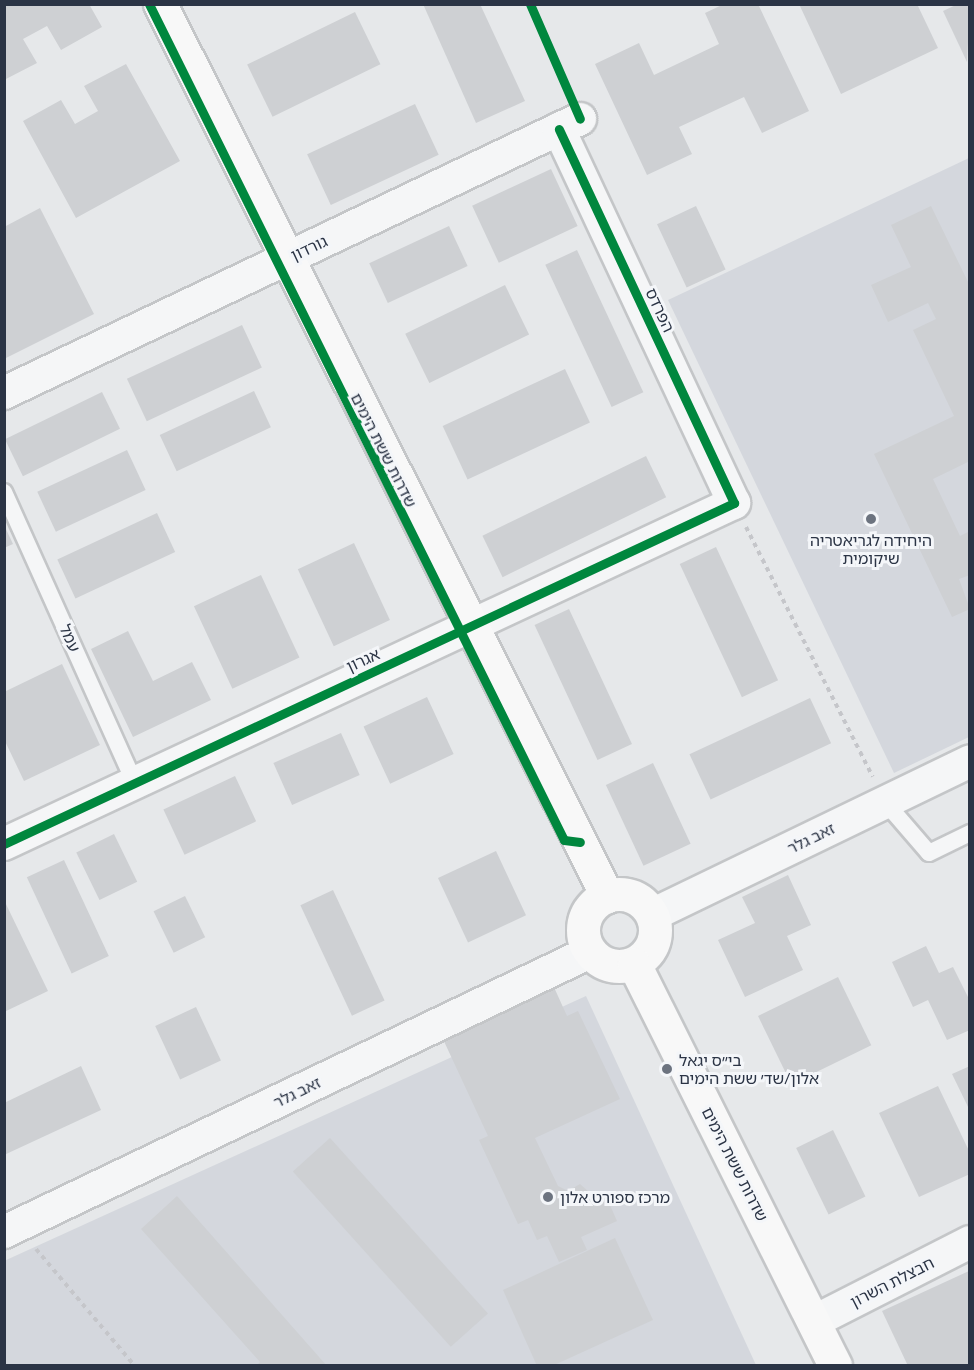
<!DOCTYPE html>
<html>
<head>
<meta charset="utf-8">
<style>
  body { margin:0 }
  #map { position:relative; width:974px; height:1370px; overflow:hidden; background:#e6e8ea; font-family:"Titillium Web","Noto Sans Hebrew",sans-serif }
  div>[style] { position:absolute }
  .built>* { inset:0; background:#d4d7dd }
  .building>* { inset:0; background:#ced0d3; transform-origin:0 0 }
  .path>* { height:4px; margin-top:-2px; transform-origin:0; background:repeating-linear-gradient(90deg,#c5c6ca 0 4.5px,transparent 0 9px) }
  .roads { filter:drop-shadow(2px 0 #c4c6c8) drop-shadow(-2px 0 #c4c6c8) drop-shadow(0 2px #c4c6c8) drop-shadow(0 -2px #c4c6c8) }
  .lane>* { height:16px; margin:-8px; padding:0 8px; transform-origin:8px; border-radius:8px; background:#f5f6f7 }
  .street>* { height:32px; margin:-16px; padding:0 16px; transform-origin:16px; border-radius:16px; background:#f5f6f7 }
  .secondary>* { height:33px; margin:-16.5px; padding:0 16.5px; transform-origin:16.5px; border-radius:16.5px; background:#f8f8f8 }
  .secondary>.ring { margin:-16.5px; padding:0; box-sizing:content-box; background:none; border:33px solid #f8f8f8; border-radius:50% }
  .cycleway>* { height:9px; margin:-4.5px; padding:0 4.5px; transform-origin:4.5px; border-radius:4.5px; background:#00873e }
  .dots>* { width:16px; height:16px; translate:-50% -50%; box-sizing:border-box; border:3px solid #f4f6f9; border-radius:50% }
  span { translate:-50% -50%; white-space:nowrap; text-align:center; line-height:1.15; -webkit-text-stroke:6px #f4f6f9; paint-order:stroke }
  .street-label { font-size:16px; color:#2b3445 }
  .poi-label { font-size:16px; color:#2b3445 }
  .left { translate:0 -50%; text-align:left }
  .frame { position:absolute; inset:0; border:6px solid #2b3445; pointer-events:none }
</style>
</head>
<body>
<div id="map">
  <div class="built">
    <div style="clip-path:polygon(969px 158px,969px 737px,894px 773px,668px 300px)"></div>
    <div style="clip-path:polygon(586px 996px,756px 1365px,5px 1365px,4px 1261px)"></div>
  </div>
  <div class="building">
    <div style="clip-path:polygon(4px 4px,89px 4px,102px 27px,61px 50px,47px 26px,23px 39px,37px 63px,4px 80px)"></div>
    <div style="clip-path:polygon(423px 4px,480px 4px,525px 101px,476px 123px)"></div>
    <div style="clip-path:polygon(724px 4px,758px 4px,809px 111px,762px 133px,744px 97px,679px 127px,692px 154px,647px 175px,595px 64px,639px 43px,654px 75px,719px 44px,705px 13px)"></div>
    <div style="clip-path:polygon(799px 4px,917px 4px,938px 48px,841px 94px)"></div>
    <div style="clip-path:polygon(958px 4px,970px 4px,967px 62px,943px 11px)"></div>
    <div style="left:355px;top:12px;width:58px;height:120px;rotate:64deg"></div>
    <div style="clip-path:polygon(126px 64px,180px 161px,76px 218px,23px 121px,61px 100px,75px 124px,98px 111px,84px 86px)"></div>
    <div style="left:415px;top:104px;width:56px;height:119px;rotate:65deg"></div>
    <div style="left:551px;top:169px;width:63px;height:87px;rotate:65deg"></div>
    <div style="left:696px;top:206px;width:70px;height:43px;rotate:65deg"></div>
    <div style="clip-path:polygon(931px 206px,970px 286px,970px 461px,933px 479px,960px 536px,970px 531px,970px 575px,959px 579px,970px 609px,952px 617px,874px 454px,954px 416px,913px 330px,936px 319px,928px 303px,888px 322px,871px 285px,911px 267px,891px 225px)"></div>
    <div style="clip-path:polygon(40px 208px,94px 314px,4px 359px,4px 227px)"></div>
    <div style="left:449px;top:226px;width:44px;height:88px;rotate:65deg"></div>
    <div style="left:577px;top:250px;width:157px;height:35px;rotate:65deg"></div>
    <div style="left:505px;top:285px;width:55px;height:111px;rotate:64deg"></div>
    <div style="left:242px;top:325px;width:47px;height:127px;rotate:65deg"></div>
    <div style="left:565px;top:369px;width:59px;height:135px;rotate:65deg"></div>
    <div style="left:254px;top:391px;width:40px;height:104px;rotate:65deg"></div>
    <div style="left:102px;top:392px;width:41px;height:108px;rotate:64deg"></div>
    <div style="left:127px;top:450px;width:44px;height:99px;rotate:65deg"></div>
    <div style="left:646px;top:456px;width:46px;height:182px;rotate:64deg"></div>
    <div style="left:157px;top:513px;width:43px;height:110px;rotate:65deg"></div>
    <div style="clip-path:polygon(4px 525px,13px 544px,4px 548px)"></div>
    <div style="left:354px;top:543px;width:85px;height:62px;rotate:65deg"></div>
    <div style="left:716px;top:547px;width:147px;height:40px;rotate:65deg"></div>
    <div style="left:261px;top:575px;width:91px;height:74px;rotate:65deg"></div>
    <div style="left:569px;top:609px;width:149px;height:38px;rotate:65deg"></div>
    <div style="clip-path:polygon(128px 631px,153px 681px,192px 662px,211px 700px,133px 737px,91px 649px)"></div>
    <div style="clip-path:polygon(62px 664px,100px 745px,24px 781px,4px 739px,4px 692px)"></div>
    <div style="left:427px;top:697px;width:63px;height:70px;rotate:65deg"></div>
    <div style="left:810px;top:698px;width:50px;height:133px;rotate:65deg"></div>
    <div style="left:341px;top:733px;width:46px;height:74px;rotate:66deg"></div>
    <div style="left:653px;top:763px;width:89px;height:52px;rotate:65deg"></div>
    <div style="left:235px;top:776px;width:50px;height:79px;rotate:65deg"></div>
    <div style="left:114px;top:834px;width:53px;height:42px;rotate:64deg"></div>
    <div style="left:496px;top:851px;width:71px;height:64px;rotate:65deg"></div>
    <div style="left:64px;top:860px;width:106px;height:41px;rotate:65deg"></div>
    <div style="clip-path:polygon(788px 875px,811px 925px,787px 936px,803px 970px,745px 997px,718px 940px,755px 923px,742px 897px)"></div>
    <div style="left:333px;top:890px;width:122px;height:36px;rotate:65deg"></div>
    <div style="left:185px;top:896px;width:46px;height:35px;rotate:64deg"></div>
    <div style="clip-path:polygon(4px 900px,48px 991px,4px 1012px)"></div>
    <div style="clip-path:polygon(926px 946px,939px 973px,953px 967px,970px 1001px,970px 1030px,947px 1040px,928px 1000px,913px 1007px,892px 962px)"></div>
    <div style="left:838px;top:977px;width:76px;height:89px;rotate:64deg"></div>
    <div style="clip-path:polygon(553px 985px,567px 1016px,578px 1011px,620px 1099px,535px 1138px,558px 1186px,568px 1191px,580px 1184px,598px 1200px,606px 1196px,617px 1221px,581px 1237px,587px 1250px,559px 1262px,547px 1236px,537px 1240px,528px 1220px,518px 1224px,479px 1140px,488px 1136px,442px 1037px)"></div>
    <div style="left:196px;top:1007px;width:59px;height:45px;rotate:65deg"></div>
    <div style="clip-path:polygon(81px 1066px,101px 1110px,4px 1155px,4px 1103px)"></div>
    <div style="clip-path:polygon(970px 1066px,970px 1111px,952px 1074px)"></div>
    <div style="clip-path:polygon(938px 1086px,970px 1153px,970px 1174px,919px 1197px,879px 1113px)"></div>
    <div style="left:833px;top:1130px;width:74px;height:41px;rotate:64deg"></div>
    <div style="left:330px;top:1138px;width:236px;height:50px;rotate:48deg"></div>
    <div style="clip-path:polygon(177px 1196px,327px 1366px,256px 1366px,260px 1362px,141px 1229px)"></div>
    <div style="clip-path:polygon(615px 1238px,653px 1320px,552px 1366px,537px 1366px,503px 1290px)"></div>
    <div style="clip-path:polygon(969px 1271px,970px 1366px,908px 1366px,882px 1311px)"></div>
  </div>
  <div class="path">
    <div style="left:746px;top:527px;width:280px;rotate:63.1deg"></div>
    <div style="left:36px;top:1249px;width:153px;rotate:49.8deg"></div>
  </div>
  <div class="roads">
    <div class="lane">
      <div style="left:4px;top:492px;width:319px;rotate:65.8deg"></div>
      <div style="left:885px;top:802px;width:67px;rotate:49.2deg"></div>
      <div style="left:929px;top:853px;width:46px;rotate:-26deg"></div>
    </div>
    <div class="street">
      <div style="left:4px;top:393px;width:638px;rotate:-25.44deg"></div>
      <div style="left:4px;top:844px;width:806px;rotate:-25.04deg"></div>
      <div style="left:734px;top:503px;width:413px;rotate:-115.1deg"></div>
      <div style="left:652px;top:915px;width:353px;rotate:-25.8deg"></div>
      <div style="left:4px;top:1232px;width:649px;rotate:-25.54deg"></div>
      <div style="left:815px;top:1321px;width:174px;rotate:-27deg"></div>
    </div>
    <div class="secondary">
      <div style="left:160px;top:4px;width:998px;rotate:63.38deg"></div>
      <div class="ring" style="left:583px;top:894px;width:39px;height:39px"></div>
      <div style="left:634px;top:964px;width:449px;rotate:63.4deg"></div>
    </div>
  </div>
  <div class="cycleway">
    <div style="left:149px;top:4px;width:933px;rotate:63.6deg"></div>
    <div style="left:564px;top:840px;width:16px;rotate:7deg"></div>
    <div style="left:530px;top:4px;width:125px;rotate:66.5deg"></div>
    <div style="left:4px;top:844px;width:806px;rotate:-25.04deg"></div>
    <div style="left:734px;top:503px;width:413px;rotate:-115.1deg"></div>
  </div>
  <div class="dots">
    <div style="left:871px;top:519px;background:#6c737f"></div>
    <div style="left:667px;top:1069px;background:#6c737f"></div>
    <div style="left:548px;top:1197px;background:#6c737f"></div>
  </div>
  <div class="street-label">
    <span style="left:309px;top:248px;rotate:-25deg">גורדון</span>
    <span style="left:660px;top:310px;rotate:65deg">הפרדס</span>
    <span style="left:384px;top:450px;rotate:63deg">שדרות ששת הימים</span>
    <span style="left:70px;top:638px;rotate:66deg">עמל</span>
    <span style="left:363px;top:660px;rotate:-25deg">אגרון</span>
    <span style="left:811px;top:838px;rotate:-26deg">זאב גלר</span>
    <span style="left:297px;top:1092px;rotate:-26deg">זאב גלר</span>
    <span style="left:735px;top:1164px;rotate:63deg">שדרות ששת הימים</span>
    <span style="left:892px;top:1282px;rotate:-27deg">חבצלת השרון</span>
  </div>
  <div class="poi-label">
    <span style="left:871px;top:549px">היחידה לגריאטריה<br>שיקומית</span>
    <span class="left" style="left:679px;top:1069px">בי״ס יגאל<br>אלון/שד׳ ששת הימים</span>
    <span class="left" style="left:560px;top:1197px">מרכז ספורט אלון</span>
  </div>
  <div class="frame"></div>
</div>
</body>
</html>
